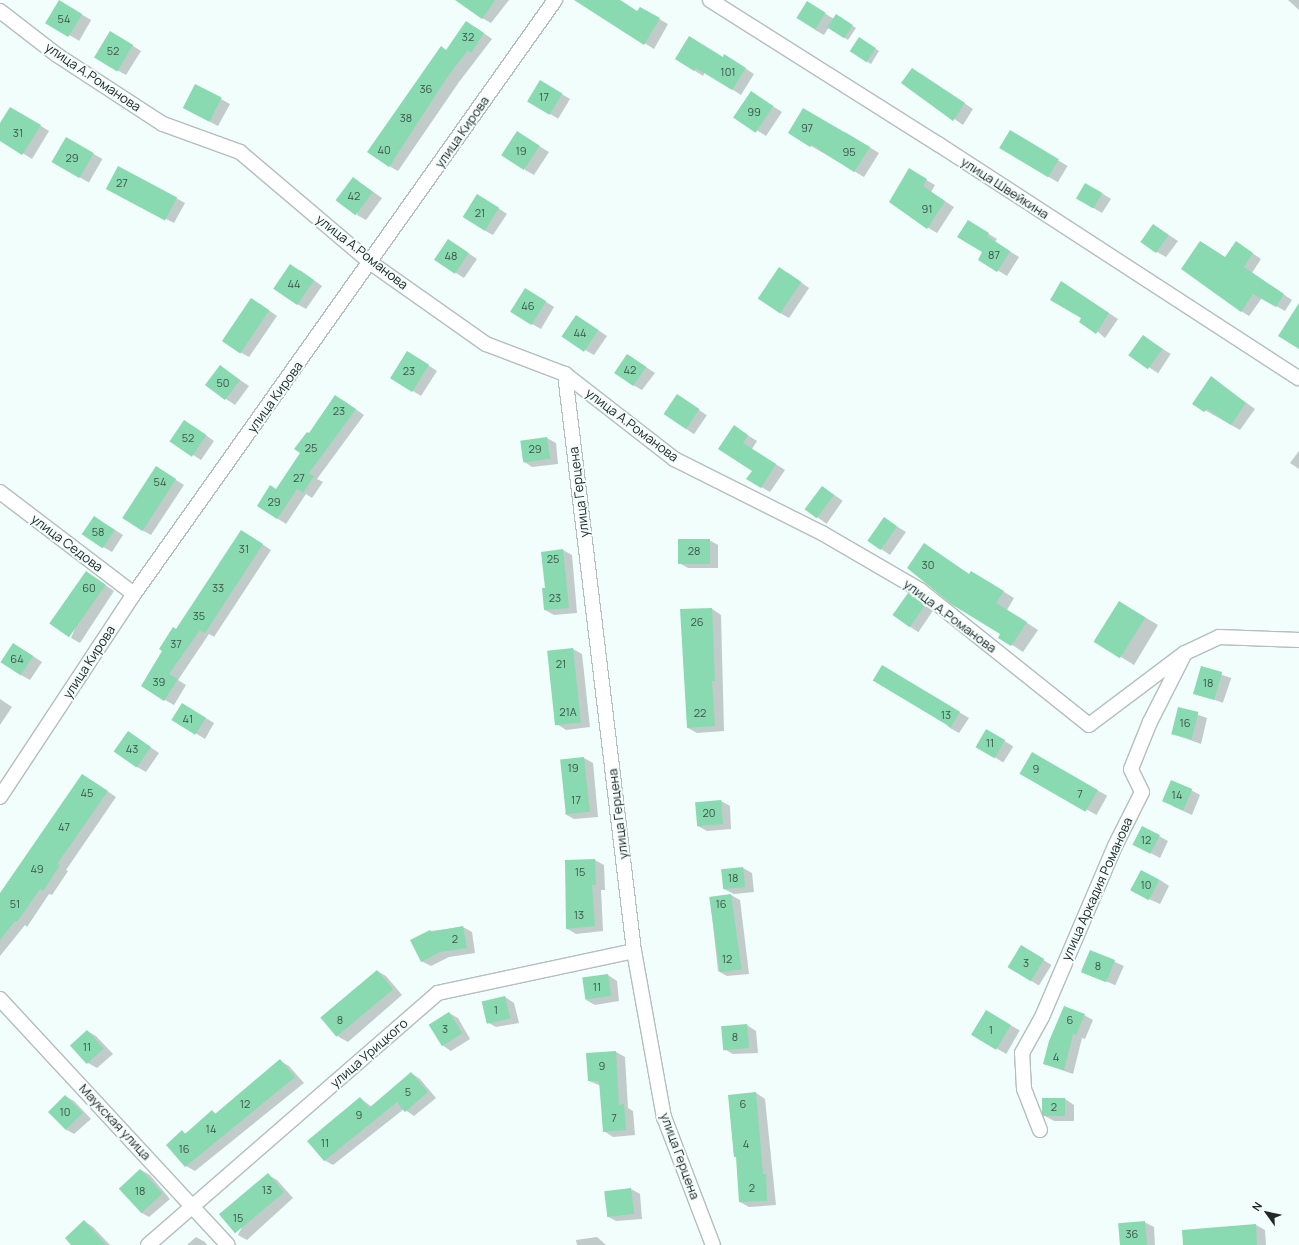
<!DOCTYPE html>
<html>
<head>
<meta charset="utf-8">
<style>
  body { margin:0 }
  #map { position:relative; width:1299px; height:1245px; overflow:hidden; background:#f2fefc; font-family:Manrope,sans-serif }
  div>[style] { position:absolute }
  .shadow>* { inset:0; background:#0003; transform-origin:0 0 }
  .building>* { inset:0; background:#89dab0; transform-origin:0 0 }
  .roads { filter:drop-shadow(1px 0 #b3bfbc) drop-shadow(-1px 0 #b3bfbc) drop-shadow(0 1px #b3bfbc) drop-shadow(0 -1px #b3bfbc) }
  .street>* { height:14px; margin:-7px; padding:0 7px; transform-origin:7px; border-radius:7px; background:#fff }
  span { translate:-50% -50%; white-space:nowrap; text-align:center; line-height:1.15; -webkit-text-stroke:3.5px #f2fefc; paint-order:stroke }
  .number-label { font-size:11px; color:#3d5449 }
  .number-label span { -webkit-text-stroke-width:0 }
  .street-label { font-size:13px; color:#242827 }
  .north { position:absolute; left:1247px; top:1193px; width:40px; height:40px; -webkit-text-stroke:3px #f2fefc; paint-order:stroke; rotate:303deg; font-size:11px; font-weight:700; line-height:16px; text-align:center; color:#242827 }
  .north::after { content:''; display:block; margin:auto; width:14px; height:18px; background:#242827; clip-path:polygon(50% 0,100% 100%,50% 72%,0 100%) }
</style>
</head>
<body>
<div id="map">
  <div class="shadow">
    <div style="clip-path:polygon(467px 0,509px 0,491px 23px,482px 18px)"></div>
    <div style="clip-path:polygon(589px 0,620px 0,638px 12px,640px 8px,668px 24px,654px 49px,585px 6px)"></div>
    <div style="clip-path:polygon(1288px 0,1299px 0,1299px 11px,1299px 10px)"></div>
    <div style="left:60px;top:2px;width:36px;height:24px;rotate:30deg"></div>
    <div style="clip-path:polygon(816px 8px,834px 19px,840px 17px,856px 28px,848px 40px,829px 27px,824px 35px,815px 30px)"></div>
    <div style="clip-path:polygon(475px 27px,492px 39px,459px 82px,398px 171px,389px 166px,447px 51px)"></div>
    <div style="clip-path:polygon(119px 37px,141px 51px,126px 75px,117px 70px)"></div>
    <div style="clip-path:polygon(864px 41px,879px 51px,871px 64px,851px 51px)"></div>
    <div style="clip-path:polygon(723px 58px,734px 61px,754px 74px,741px 95px,705px 72px,703px 76px,676px 59px)"></div>
    <div style="clip-path:polygon(921px 74px,973px 109px,963px 125px,903px 83px)"></div>
    <div style="left:540px;top:81px;width:35px;height:23px;rotate:31deg"></div>
    <div style="clip-path:polygon(760px 98px,782px 112px,766px 136px,736px 117px)"></div>
    <div style="clip-path:polygon(221px 99px,230px 104px,218px 126px,193px 113px)"></div>
    <div style="clip-path:polygon(20px 113px,49px 131px,32px 159px,0 139px,0 125px)"></div>
    <div style="clip-path:polygon(845px 132px,879px 153px,864px 177px,789px 133px,844px 134px)"></div>
    <div style="left:1011px;top:132px;width:66px;height:19px;rotate:31deg"></div>
    <div style="left:66px;top:138px;width:42px;height:27px;rotate:30deg"></div>
    <div style="clip-path:polygon(526px 138px,549px 152px,534px 175px,525px 170px)"></div>
    <div style="clip-path:polygon(909px 170px,935px 185px,931px 192px,954px 207px,937px 233px,910px 217px)"></div>
    <div style="clip-path:polygon(362px 184px,382px 198px,366px 220px,357px 215px)"></div>
    <div style="clip-path:polygon(1095px 189px,1111px 199px,1102px 213px,1077px 198px)"></div>
    <div style="clip-path:polygon(115px 193px,176px 198px,185px 203px,174px 223px)"></div>
    <div style="clip-path:polygon(486px 200px,507px 214px,493px 235px,484px 230px)"></div>
    <div style="clip-path:polygon(968px 221px,997px 239px,995px 242px,1019px 257px,1007px 276px,979px 259px,984px 252px)"></div>
    <div style="clip-path:polygon(1154px 225px,1178px 241px,1166px 257px,1157px 252px)"></div>
    <div style="clip-path:polygon(1201px 242px,1226px 258px,1245px 248px,1261px 259px,1252px 273px,1292px 300px,1285px 311px,1262px 298px,1249px 316px,1241px 311px)"></div>
    <div style="clip-path:polygon(457px 245px,477px 259px,464px 278px,435px 260px)"></div>
    <div style="clip-path:polygon(300px 270px,322px 286px,306px 309px,297px 304px)"></div>
    <div style="clip-path:polygon(788px 273px,809px 288px,789px 318px,780px 313px)"></div>
    <div style="clip-path:polygon(1062px 282px,1118px 319px,1105px 338px,1082px 318px)"></div>
    <div style="clip-path:polygon(534px 294px,554px 307px,541px 329px,532px 324px)"></div>
    <div style="clip-path:polygon(260px 304px,277px 316px,249px 357px,240px 352px)"></div>
    <div style="clip-path:polygon(586px 322px,607px 336px,594px 355px,585px 350px)"></div>
    <div style="left:1143px;top:336px;width:33px;height:23px;rotate:33deg"></div>
    <div style="clip-path:polygon(628px 355px,655px 373px,642px 390px,633px 385px)"></div>
    <div style="clip-path:polygon(416px 357px,437px 371px,421px 396px,391px 377px)"></div>
    <div style="clip-path:polygon(221px 367px,249px 386px,235px 405px,226px 399px)"></div>
    <div style="clip-path:polygon(1212px 378px,1255px 409px,1240px 430px,1194px 404px)"></div>
    <div style="left:677px;top:395px;width:36px;height:23px;rotate:34deg"></div>
    <div style="clip-path:polygon(344px 401px,364px 415px,317px 479px,323px 482px,312px 498px,306px 494px,286px 524px,258px 506px,277px 490px,302px 453px,310px 435px)"></div>
    <div style="clip-path:polygon(193px 426px,214px 441px,201px 460px,171px 441px)"></div>
    <div style="clip-path:polygon(734px 427px,757px 441px,752px 449px,785px 470px,770px 492px,761px 487px)"></div>
    <div style="clip-path:polygon(547px 438px,556px 443px,558px 464px,532px 467px,523px 461px,521px 441px)"></div>
    <div style="clip-path:polygon(1299px 451px,1299px 469px,1290px 463px)"></div>
    <div style="clip-path:polygon(165px 473px,184px 485px,151px 535px,142px 530px)"></div>
    <div style="left:823px;top:487px;width:24px;height:28px;rotate:35deg"></div>
    <div style="clip-path:polygon(104px 523px,123px 535px,112px 552px,103px 547px)"></div>
    <div style="clip-path:polygon(893px 524px,906px 532px,890px 555px,869px 541px)"></div>
    <div style="clip-path:polygon(250px 536px,271px 550px,214px 637px,209px 634px,178px 680px,186px 685px,174px 705px,165px 700px,176px 630px)"></div>
    <div style="clip-path:polygon(709px 540px,718px 545px,718px 568px,688px 568px,679px 563px)"></div>
    <div style="clip-path:polygon(925px 545px,970px 575px,983px 579px,1014px 598px,1007px 610px,1038px 630px,1023px 652px,1000px 637px,1002px 634px)"></div>
    <div style="clip-path:polygon(563px 550px,572px 555px,577px 613px,554px 615px,545px 610px,546px 589px)"></div>
    <div style="clip-path:polygon(95px 578px,114px 591px,80px 643px,71px 638px)"></div>
    <div style="left:908px;top:594px;width:30px;height:26px;rotate:34deg"></div>
    <div style="clip-path:polygon(712px 609px,721px 615px,724px 731px,697px 733px,688px 728px,681px 610px)"></div>
    <div style="clip-path:polygon(1133px 610px,1158px 625px,1134px 665px,1121px 657px)"></div>
    <div style="clip-path:polygon(22px 649px,42px 662px,30px 680px,21px 675px)"></div>
    <div style="clip-path:polygon(573px 649px,582px 654px,590px 727px,566px 730px,557px 724px)"></div>
    <div style="clip-path:polygon(882px 666px,969px 718px,959px 733px,950px 728px)"></div>
    <div style="left:1202px;top:668px;width:31px;height:26px;rotate:19deg"></div>
    <div style="clip-path:polygon(0 699px,12px 707px,0 725px)"></div>
    <div style="clip-path:polygon(1179px 708px,1207px 718px,1201px 744px,1173px 734px)"></div>
    <div style="clip-path:polygon(191px 709px,214px 723px,205px 739px,173px 719px)"></div>
    <div style="left:987px;top:730px;width:31px;height:19px;rotate:32deg"></div>
    <div style="clip-path:polygon(128px 732px,159px 753px,146px 772px,137px 767px)"></div>
    <div style="left:1032px;top:754px;width:86px;height:22px;rotate:29deg"></div>
    <div style="clip-path:polygon(584px 758px,593px 763px,598px 817px,574px 819px,565px 814px)"></div>
    <div style="clip-path:polygon(91px 780px,116px 797px,66px 870px,68px 871px,52px 895px,49px 894px,27px 927px,25px 925px,0 956px,0 896px)"></div>
    <div style="clip-path:polygon(1191px 790px,1200px 795px,1192px 815px,1172px 806px)"></div>
    <div style="clip-path:polygon(721px 801px,730px 806px,731px 829px,707px 831px,698px 826px)"></div>
    <div style="clip-path:polygon(1159px 836px,1168px 841px,1160px 858px,1143px 849px)"></div>
    <div style="clip-path:polygon(595px 860px,604px 865px,605px 890px,601px 890px,603px 931px,576px 934px,566px 928px,566px 861px)"></div>
    <div style="clip-path:polygon(743px 868px,752px 873px,754px 892px,734px 894px,724px 889px)"></div>
    <div style="clip-path:polygon(1160px 880px,1169px 886px,1160px 904px,1132px 891px)"></div>
    <div style="clip-path:polygon(731px 895px,740px 900px,749px 974px,727px 976px,718px 971px,710px 897px)"></div>
    <div style="clip-path:polygon(463px 927px,472px 932px,475px 953px,449px 957px,431px 966px,421px 961px,430px 931px)"></div>
    <div style="left:1021px;top:946px;width:36px;height:24px;rotate:32deg"></div>
    <div style="left:1090px;top:951px;width:37px;height:21px;rotate:24deg"></div>
    <div style="clip-path:polygon(377px 971px,386px 976px,402px 995px,348px 1042px,339px 1037px,324px 1019px)"></div>
    <div style="clip-path:polygon(608px 975px,617px 981px,619px 1001px,595px 1005px,586px 1000px)"></div>
    <div style="clip-path:polygon(505px 997px,514px 1003px,519px 1023px,496px 1027px,487px 1022px)"></div>
    <div style="left:986px;top:1011px;width:39px;height:27px;rotate:30deg"></div>
    <div style="clip-path:polygon(449px 1013px,458px 1018px,470px 1039px,451px 1051px,442px 1045px)"></div>
    <div style="clip-path:polygon(1084px 1015px,1093px 1020px,1085px 1039px,1082px 1038px,1073px 1074px,1044px 1064px)"></div>
    <div style="clip-path:polygon(747px 1025px,756px 1031px,758px 1053px,733px 1054px,724px 1049px,723px 1027px)"></div>
    <div style="clip-path:polygon(87px 1031px,96px 1036px,113px 1054px,97px 1068px,88px 1063px)"></div>
    <div style="clip-path:polygon(616px 1052px,625px 1057px,628px 1108px,633px 1111px,635px 1135px,613px 1137px,604px 1131px,601px 1086px,589px 1081px)"></div>
    <div style="clip-path:polygon(280px 1061px,289px 1066px,304px 1083px,195px 1171px,186px 1166px,182px 1132px,187px 1134px,212px 1111px,216px 1114px)"></div>
    <div style="clip-path:polygon(411px 1073px,420px 1079px,436px 1098px,414px 1116px,404px 1109px,333px 1165px,324px 1160px,360px 1098px,372px 1107px)"></div>
    <div style="clip-path:polygon(756px 1093px,765px 1099px,776px 1205px,749px 1207px,740px 1202px,737px 1158px,734px 1156px,729px 1096px)"></div>
    <div style="clip-path:polygon(65px 1096px,74px 1101px,91px 1119px,74px 1134px,65px 1129px)"></div>
    <div style="clip-path:polygon(1043px 1099px,1065px 1099px,1074px 1105px,1074px 1121px,1054px 1121px,1045px 1116px)"></div>
    <div style="clip-path:polygon(141px 1170px,150px 1175px,170px 1199px,149px 1217px,140px 1212px)"></div>
    <div style="clip-path:polygon(268px 1175px,277px 1180px,293px 1198px,247px 1240px,238px 1235px)"></div>
    <div style="clip-path:polygon(631px 1189px,640px 1194px,642px 1219px,616px 1221px,607px 1216px)"></div>
    <div style="clip-path:polygon(84px 1221px,93px 1227px,110px 1245px,72px 1245px)"></div>
    <div style="clip-path:polygon(1144px 1222px,1154px 1227px,1155px 1245px,1121px 1245px)"></div>
    <div style="clip-path:polygon(1256px 1225px,1265px 1230px,1266px 1245px,1184px 1245px)"></div>
    <div style="clip-path:polygon(196px 1237px,205px 1242px,207px 1245px,187px 1245px)"></div>
    <div style="clip-path:polygon(597px 1237px,606px 1245px,577px 1245px,576px 1240px)"></div>
  </div>
  <div class="building">
    <div style="left:59px;top:0;width:27px;height:27px;rotate:31deg"></div>
    <div style="clip-path:polygon(455px 0,495px 0,482px 19px)"></div>
    <div style="clip-path:polygon(574px 0,620px 0,637px 11px,640px 7px,660px 18px,644px 45px)"></div>
    <div style="left:807px;top:1px;width:22px;height:20px;rotate:32deg"></div>
    <div style="left:836px;top:14px;width:20px;height:16px;rotate:33deg"></div>
    <div style="clip-path:polygon(466px 21px,484px 33px,471px 53px,468px 50px,448px 76px,389px 167px,367px 152px,441px 46px,446px 50px)"></div>
    <div style="left:110px;top:31px;width:27px;height:31px;rotate:31deg"></div>
    <div style="clip-path:polygon(689px 36px,723px 57px,724px 54px,746px 68px,732px 90px,696px 68px,694px 71px,675px 59px)"></div>
    <div style="left:859px;top:37px;width:20px;height:17px;rotate:33deg"></div>
    <div style="clip-path:polygon(912px 68px,965px 103px,953px 121px,901px 83px)"></div>
    <div style="left:540px;top:80px;width:26px;height:25px;rotate:31deg"></div>
    <div style="left:195px;top:84px;width:30px;height:27px;rotate:27deg"></div>
    <div style="left:751px;top:91px;width:27px;height:32px;rotate:34deg"></div>
    <div style="clip-path:polygon(10px 107px,41px 125px,22px 155px,0 141px,0 123px)"></div>
    <div style="clip-path:polygon(803px 108px,870px 147px,854px 172px,812px 145px,810px 147px,788px 133px)"></div>
    <div style="left:1010px;top:130px;width:57px;height:21px;rotate:31deg"></div>
    <div style="left:517px;top:131px;width:27px;height:29px;rotate:33deg"></div>
    <div style="left:66px;top:137px;width:32px;height:29px;rotate:30deg"></div>
    <div style="left:118px;top:166px;width:67px;height:26px;rotate:28deg"></div>
    <div style="clip-path:polygon(909px 168px,927px 179px,923px 186px,945px 201px,927px 229px,889px 202px)"></div>
    <div style="left:353px;top:177px;width:25px;height:29px;rotate:37deg"></div>
    <div style="left:1085px;top:183px;width:20px;height:18px;rotate:30deg"></div>
    <div style="left:477px;top:194px;width:26px;height:27px;rotate:32deg"></div>
    <div style="clip-path:polygon(968px 220px,989px 233px,987px 236px,1010px 251px,997px 272px,978px 260px,982px 252px,957px 237px)"></div>
    <div style="left:1153px;top:224px;width:19px;height:22px;rotate:35deg"></div>
    <div style="left:448px;top:239px;width:25px;height:25px;rotate:34deg"></div>
    <div style="clip-path:polygon(1200px 241px,1225px 257px,1236px 241px,1253px 253px,1244px 267px,1284px 294px,1276px 307px,1253px 294px,1241px 312px,1181px 269px)"></div>
    <div style="left:290px;top:264px;width:29px;height:30px;rotate:34deg"></div>
    <div style="left:779px;top:267px;width:27px;height:38px;rotate:34deg"></div>
    <div style="clip-path:polygon(1061px 281px,1109px 313px,1096px 334px,1079px 322px,1081px 318px,1050px 300px)"></div>
    <div style="left:525px;top:288px;width:25px;height:28px;rotate:32deg"></div>
    <div style="left:251px;top:298px;width:22px;height:52px;rotate:34deg"></div>
    <div style="clip-path:polygon(1299px 303px,1299px 349px,1278px 336px)"></div>
    <div style="left:576px;top:315px;width:27px;height:26px;rotate:34deg"></div>
    <div style="left:1143px;top:335px;width:24px;height:25px;rotate:36deg"></div>
    <div style="left:407px;top:351px;width:26px;height:32px;rotate:32deg"></div>
    <div style="left:627px;top:354px;width:23px;height:23px;rotate:34deg"></div>
    <div style="left:220px;top:365px;width:25px;height:25px;rotate:37deg"></div>
    <div style="clip-path:polygon(1211px 376px,1246px 403px,1231px 425px,1207px 409px,1204px 412px,1192px 404px)"></div>
    <div style="left:677px;top:394px;width:27px;height:24px;rotate:34deg"></div>
    <div style="clip-path:polygon(335px 395px,356px 409px,309px 473px,314px 476px,303px 493px,297px 489px,277px 519px,257px 506px,270px 485px,276px 489px,300px 453px,294px 449px,307px 432px,309px 433px)"></div>
    <div style="left:184px;top:420px;width:27px;height:26px;rotate:34deg"></div>
    <div style="clip-path:polygon(734px 425px,748px 435px,743px 443px,776px 464px,761px 488px,746px 479px,752px 471px,718px 449px)"></div>
    <div style="left:547px;top:437px;width:22px;height:27px;rotate:82deg"></div>
    <div style="left:156px;top:466px;width:24px;height:62px;rotate:33deg"></div>
    <div style="left:822px;top:486px;width:15px;height:29px;rotate:37deg"></div>
    <div style="left:94px;top:516px;width:25px;height:22px;rotate:34deg"></div>
    <div style="left:884px;top:517px;width:16px;height:29px;rotate:35deg"></div>
    <div style="clip-path:polygon(241px 530px,263px 544px,205px 633px,200px 630px,169px 674px,178px 679px,164px 701px,141px 686px,162px 651px,159px 649px,173px 627px,176px 629px)"></div>
    <div style="left:678px;top:539px;width:32px;height:25px"></div>
    <div style="clip-path:polygon(924px 543px,969px 574px,971px 571px,1004px 591px,996px 603px,1027px 622px,1011px 646px,998px 638px,1000px 634px,951px 604px,907px 568px)"></div>
    <div style="clip-path:polygon(563px 549px,569px 608px,544px 610px,542px 588px,545px 588px,541px 552px)"></div>
    <div style="left:86px;top:571px;width:24px;height:64px;rotate:35deg"></div>
    <div style="left:908px;top:593px;width:21px;height:27px;rotate:35deg"></div>
    <div style="left:1119px;top:601px;width:31px;height:48px;rotate:32deg"></div>
    <div style="clip-path:polygon(712px 608px,715px 681px,712px 681px,715px 726px,687px 728px,680px 609px)"></div>
    <div style="left:13px;top:643px;width:24px;height:23px;rotate:33deg"></div>
    <div style="left:573px;top:648px;width:75px;height:26px;rotate:84deg"></div>
    <div style="left:882px;top:665px;width:91px;height:18px;rotate:31deg"></div>
    <div style="left:1201px;top:666px;width:22px;height:29px;rotate:16deg"></div>
    <div style="left:182px;top:703px;width:28px;height:20px;rotate:32deg"></div>
    <div style="left:1178px;top:707px;width:21px;height:28px;rotate:14deg"></div>
    <div style="left:986px;top:729px;width:22px;height:21px;rotate:30deg"></div>
    <div style="left:128px;top:731px;width:28px;height:25px;rotate:35deg"></div>
    <div style="left:1032px;top:752px;width:76px;height:25px;rotate:30deg"></div>
    <div style="left:584px;top:757px;width:55px;height:24px;rotate:84deg"></div>
    <div style="clip-path:polygon(82px 774px,108px 791px,57px 864px,60px 865px,43px 891px,40px 889px,17px 922px,15px 921px,0 940px,0 893px)"></div>
    <div style="left:1171px;top:780px;width:23px;height:23px;rotate:23deg"></div>
    <div style="left:721px;top:800px;width:24px;height:26px;rotate:85deg"></div>
    <div style="left:1142px;top:826px;width:20px;height:21px;rotate:27deg"></div>
    <div style="clip-path:polygon(595px 859px,596px 885px,592px 885px,595px 926px,566px 929px,565px 860px)"></div>
    <div style="left:743px;top:867px;width:20px;height:22px;rotate:84deg"></div>
    <div style="left:1141px;top:870px;width:21px;height:23px;rotate:28deg"></div>
    <div style="left:731px;top:894px;width:76px;height:22px;rotate:82deg"></div>
    <div style="clip-path:polygon(463px 926px,467px 948px,440px 952px,421px 962px,410px 940px,430px 930px,431px 932px)"></div>
    <div style="left:1021px;top:945px;width:27px;height:26px;rotate:31deg"></div>
    <div style="left:1090px;top:950px;width:27px;height:24px;rotate:22deg"></div>
    <div style="left:377px;top:970px;width:25px;height:74px;rotate:50deg"></div>
    <div style="left:608px;top:974px;width:22px;height:26px;rotate:82deg"></div>
    <div style="left:505px;top:996px;width:23px;height:24px;rotate:77deg"></div>
    <div style="clip-path:polygon(1064px 1006px,1085px 1014px,1076px 1035px,1073px 1034px,1064px 1070px,1043px 1064px,1049px 1041px)"></div>
    <div style="left:986px;top:1010px;width:29px;height:29px;rotate:31deg"></div>
    <div style="left:449px;top:1012px;width:25px;height:24px;rotate:58deg"></div>
    <div style="left:747px;top:1024px;width:24px;height:26px;rotate:85deg"></div>
    <div style="left:87px;top:1030px;width:25px;height:23px;rotate:48deg"></div>
    <div style="clip-path:polygon(616px 1051px,619px 1105px,624px 1104px,626px 1130px,603px 1132px,599px 1081px,588px 1081px,586px 1053px)"></div>
    <div style="clip-path:polygon(280px 1059px,295px 1077px,185px 1167px,166px 1145px,182px 1130px,185px 1134px,212px 1110px,215px 1114px)"></div>
    <div style="clip-path:polygon(411px 1072px,428px 1092px,405px 1112px,397px 1102px,324px 1161px,307px 1141px,360px 1097px,369px 1108px)"></div>
    <div style="clip-path:polygon(756px 1092px,763px 1174px,766px 1174px,767px 1201px,739px 1202px,736px 1157px,734px 1157px,728px 1095px)"></div>
    <div style="left:65px;top:1095px;width:25px;height:24px;rotate:45deg"></div>
    <div style="left:1042px;top:1098px;width:23px;height:18px"></div>
    <div style="left:140px;top:1169px;width:33px;height:29px;rotate:47deg"></div>
    <div style="left:268px;top:1173px;width:25px;height:64px;rotate:50deg"></div>
    <div style="left:631px;top:1188px;width:26px;height:27px;rotate:83deg"></div>
    <div style="clip-path:polygon(84px 1220px,106px 1245px,71px 1245px,65px 1238px)"></div>
    <div style="left:1145px;top:1221px;width:24px;height:27px;rotate:85deg"></div>
    <div style="clip-path:polygon(1256px 1224px,1257px 1245px,1183px 1245px,1182px 1230px)"></div>
  </div>
  <div class="roads">
    <div class="street">
      <div style="left:710px;top:0;width:270px;rotate:32.3deg"></div>
      <div style="left:938px;top:144px;width:430px;rotate:33deg"></div>
      <div style="left:0;top:11px;width:72px;rotate:37.7deg"></div>
      <div style="left:57px;top:55px;width:126px;rotate:33.1deg"></div>
      <div style="left:163px;top:124px;width:82px;rotate:20deg"></div>
      <div style="left:240px;top:152px;width:172px;rotate:40.3deg"></div>
      <div style="left:371px;top:263px;width:141px;rotate:35.2deg"></div>
      <div style="left:486px;top:344px;width:85px;rotate:20.8deg"></div>
      <div style="left:565px;top:374px;width:138px;rotate:37.9deg"></div>
      <div style="left:674px;top:459px;width:165px;rotate:26.6deg"></div>
      <div style="left:822px;top:533px;width:113px;rotate:30.2deg"></div>
      <div style="left:920px;top:590px;width:216px;rotate:38.6deg"></div>
      <div style="left:1089px;top:725px;width:120px;rotate:-36.9deg"></div>
      <div style="left:1185px;top:653px;width:38px;rotate:-25deg"></div>
      <div style="left:1219px;top:637px;width:80px;rotate:2.1deg"></div>
      <div style="left:565px;top:374px;width:581px;rotate:83.18deg"></div>
      <div style="left:634px;top:951px;width:169px;rotate:79.8deg"></div>
      <div style="left:664px;top:1117px;width:137px;rotate:69.1deg"></div>
      <div style="left:0;top:492px;width:168px;rotate:37.3deg"></div>
      <div style="left:0;top:797px;width:243px;rotate:-56.6deg"></div>
      <div style="left:134px;top:594px;width:728px;rotate:-54.67deg"></div>
      <div style="left:0;top:999px;width:335px;rotate:47.2deg"></div>
      <div style="left:1040px;top:1130px;width:44px;rotate:-111.3deg"></div>
      <div style="left:1024px;top:1089px;width:36px;rotate:-93deg"></div>
      <div style="left:1022px;top:1053px;width:41px;rotate:-60.9deg"></div>
      <div style="left:1042px;top:1017px;width:186px;rotate:-66.9deg"></div>
      <div style="left:1115px;top:846px;width:60px;rotate:-63.4deg"></div>
      <div style="left:1142px;top:792px;width:25px;rotate:-116deg"></div>
      <div style="left:1131px;top:769px;width:51px;rotate:-68deg"></div>
      <div style="left:1150px;top:722px;width:73px;rotate:-63.1deg"></div>
      <div style="left:148px;top:1245px;width:384px;rotate:-41deg"></div>
      <div style="left:438px;top:993px;width:200px;rotate:-12.1deg"></div>
    </div>
  </div>
  <div class="number-label">
    <span style="left:64px;top:19px">54</span>
    <span style="left:468px;top:37px">32</span>
    <span style="left:113px;top:51px">52</span>
    <span style="left:728px;top:72px">101</span>
    <span style="left:426px;top:89px">36</span>
    <span style="left:544px;top:97px">17</span>
    <span style="left:754px;top:112px">99</span>
    <span style="left:406px;top:118px">38</span>
    <span style="left:807px;top:128px">97</span>
    <span style="left:18px;top:133px">31</span>
    <span style="left:384px;top:150px">40</span>
    <span style="left:521px;top:151px">19</span>
    <span style="left:849px;top:152px">95</span>
    <span style="left:72px;top:158px">29</span>
    <span style="left:122px;top:183px">27</span>
    <span style="left:354px;top:196px">42</span>
    <span style="left:927px;top:209px">91</span>
    <span style="left:480px;top:213px">21</span>
    <span style="left:994px;top:255px">87</span>
    <span style="left:451px;top:256px">48</span>
    <span style="left:294px;top:284px">44</span>
    <span style="left:528px;top:306px">46</span>
    <span style="left:580px;top:333px">44</span>
    <span style="left:630px;top:370px">42</span>
    <span style="left:409px;top:371px">23</span>
    <span style="left:223px;top:383px">50</span>
    <span style="left:339px;top:411px">23</span>
    <span style="left:188px;top:438px">52</span>
    <span style="left:311px;top:448px">25</span>
    <span style="left:535px;top:449px">29</span>
    <span style="left:299px;top:478px">27</span>
    <span style="left:160px;top:482px">54</span>
    <span style="left:274px;top:502px">29</span>
    <span style="left:98px;top:532px">58</span>
    <span style="left:244px;top:549px">31</span>
    <span style="left:694px;top:551px">28</span>
    <span style="left:553px;top:559px">25</span>
    <span style="left:928px;top:565px">30</span>
    <span style="left:89px;top:588px">60</span>
    <span style="left:218px;top:588px">33</span>
    <span style="left:555px;top:598px">23</span>
    <span style="left:199px;top:616px">35</span>
    <span style="left:697px;top:622px">26</span>
    <span style="left:176px;top:644px">37</span>
    <span style="left:17px;top:659px">64</span>
    <span style="left:561px;top:664px">21</span>
    <span style="left:159px;top:682px">39</span>
    <span style="left:1208px;top:683px">18</span>
    <span style="left:568px;top:712px">21А</span>
    <span style="left:700px;top:713px">22</span>
    <span style="left:946px;top:715px">13</span>
    <span style="left:188px;top:719px">41</span>
    <span style="left:1185px;top:723px">16</span>
    <span style="left:990px;top:743px">11</span>
    <span style="left:132px;top:749px">43</span>
    <span style="left:573px;top:768px">19</span>
    <span style="left:1036px;top:769px">9</span>
    <span style="left:87px;top:793px">45</span>
    <span style="left:1080px;top:794px">7</span>
    <span style="left:1177px;top:795px">14</span>
    <span style="left:576px;top:800px">17</span>
    <span style="left:709px;top:813px">20</span>
    <span style="left:64px;top:827px">47</span>
    <span style="left:1146px;top:840px">12</span>
    <span style="left:37px;top:869px">49</span>
    <span style="left:580px;top:872px">15</span>
    <span style="left:733px;top:878px">18</span>
    <span style="left:1146px;top:885px">10</span>
    <span style="left:15px;top:904px">51</span>
    <span style="left:721px;top:904px">16</span>
    <span style="left:579px;top:915px">13</span>
    <span style="left:455px;top:939px">2</span>
    <span style="left:727px;top:959px">12</span>
    <span style="left:1026px;top:963px">3</span>
    <span style="left:1098px;top:966px">8</span>
    <span style="left:597px;top:987px">11</span>
    <span style="left:496px;top:1010px">1</span>
    <span style="left:340px;top:1020px">8</span>
    <span style="left:1070px;top:1020px">6</span>
    <span style="left:445px;top:1029px">3</span>
    <span style="left:991px;top:1030px">1</span>
    <span style="left:735px;top:1037px">8</span>
    <span style="left:87px;top:1047px">11</span>
    <span style="left:1056px;top:1057px">4</span>
    <span style="left:602px;top:1066px">9</span>
    <span style="left:408px;top:1092px">5</span>
    <span style="left:245px;top:1104px">12</span>
    <span style="left:743px;top:1104px">6</span>
    <span style="left:1054px;top:1107px">2</span>
    <span style="left:65px;top:1112px">10</span>
    <span style="left:359px;top:1115px">9</span>
    <span style="left:614px;top:1118px">7</span>
    <span style="left:211px;top:1129px">14</span>
    <span style="left:325px;top:1143px">11</span>
    <span style="left:746px;top:1144px">4</span>
    <span style="left:184px;top:1149px">16</span>
    <span style="left:752px;top:1188px">2</span>
    <span style="left:267px;top:1190px">13</span>
    <span style="left:140px;top:1191px">18</span>
    <span style="left:238px;top:1218px">15</span>
    <span style="left:1132px;top:1234px">36</span>
  </div>
  <div class="street-label">
    <span style="left:93px;top:77px;rotate:34deg">улица А.Романова</span>
    <span style="left:462px;top:132px;rotate:-55deg">улица Кирова</span>
    <span style="left:1005px;top:188px;rotate:33deg">улица Швейкина</span>
    <span style="left:362px;top:252px;rotate:38deg">улица А.Романова</span>
    <span style="left:275px;top:397px;rotate:-54deg">улица Кирова</span>
    <span style="left:632px;top:425px;rotate:37deg">улица А.Романова</span>
    <span style="left:579px;top:492px;rotate:-97deg">улица Герцена</span>
    <span style="left:67px;top:543px;rotate:37deg">улица Седова</span>
    <span style="left:950px;top:616px;rotate:37deg">улица А.Романова</span>
    <span style="left:89px;top:662px;rotate:-57deg">улица Кирова</span>
    <span style="left:618px;top:814px;rotate:-97deg">улица Герцена</span>
    <span style="left:1097px;top:889px;rotate:-66deg">улица Аркадия Романова</span>
    <span style="left:369px;top:1053px;rotate:-41deg">улица Урицкого</span>
    <span style="left:115px;top:1122px;rotate:47deg">Маукская улица</span>
    <span style="left:680px;top:1156px;rotate:70deg">улица Герцена</span>
  </div>
  <div class="north">N</div>
</div>
</body>
</html>
